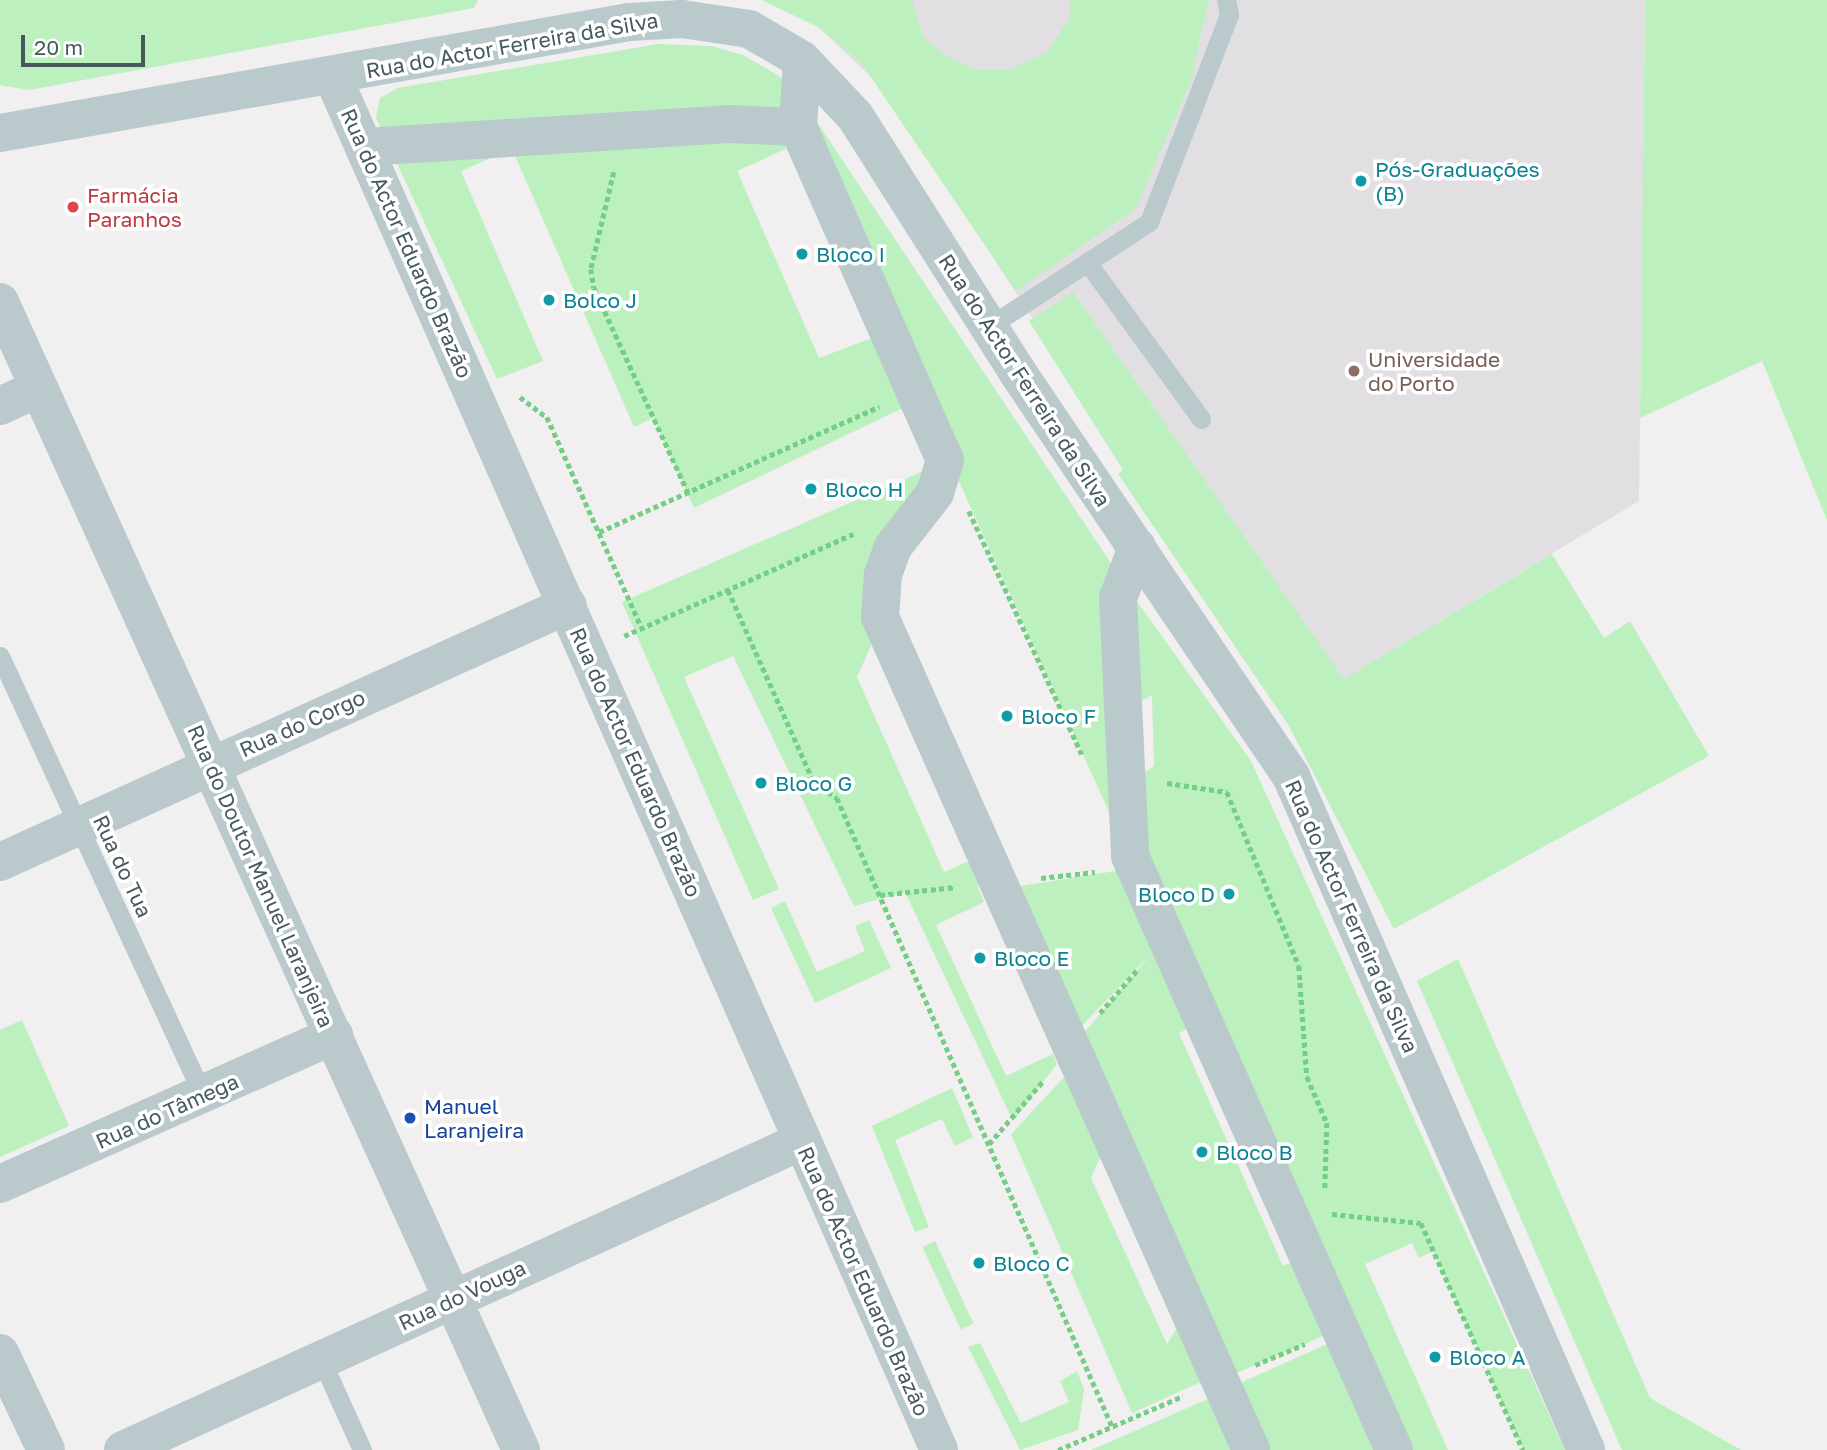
<!DOCTYPE html>
<html>
<head>
<meta charset="utf-8">
<style>
  body { margin:0 }
  #map { position:relative; width:1827px; height:1450px; overflow:hidden; background:#f1efef; font-family:"Golos Text",sans-serif }
  div>[style] { position:absolute }
  .education>* { inset:0; background:#e2dfe2 }
  .green>* { inset:0; background:#bcf0bf; transform-origin:0 0 }
  .path>* { height:4.5px; margin-top:-2.25px; transform-origin:0; background:repeating-linear-gradient(90deg,#73cf84 0 5px,transparent 0 8.5px) }
  .lane>* { height:19px; margin:-9.5px; padding:0 9.5px; transform-origin:9.5px; border-radius:9.5px; background:#bac9cc }
  .street>* { height:38px; margin:-19px; padding:0 19px; transform-origin:19px; border-radius:19px; background:#bac9cc }
  .dots>* { width:19px; height:19px; translate:-50% -50%; box-sizing:border-box; border:4px solid #fff; border-radius:50% }
  span { translate:-50% -50%; white-space:nowrap; text-align:center; line-height:1.15; -webkit-text-stroke:7px #fff; paint-order:stroke }
  .street-label { font-size:21px; color:#46595d }
  .culture-label { font-size:21px; color:#0d838f }
  .left { translate:0 -50%; text-align:left }
  .right { translate:-100% -50%; text-align:right }
  .health-label { font-size:21px; color:#be3a42 }
  .education-label { font-size:21px; color:#785e54 }
  .transit-label { font-size:21px; color:#164399 }
  .scale { position:absolute; left:21px; top:35px; width:124px; height:32px; box-sizing:border-box; border:4px solid #46595d; border-top:0; padding-left:9px; font-size:21px; line-height:24px; white-space:nowrap; color:#46595d; -webkit-text-stroke:5px #fff; paint-order:stroke }
</style>
</head>
<body>
<div id="map">
  <div class="education">
    <div style="clip-path:polygon(762px 0,1645px 0,1639px 501px,1288px 713px,884px 89px,818px 27px)"></div>
  </div>
  <div class="green">
    <div style="clip-path:polygon(0 0,478px 0,474px 8px,29px 90px,0 85px)"></div>
    <div style="clip-path:polygon(762px 0,912px 0,923px 37px,945px 55px,976px 70px,1009px 70px,1047px 52px,1069px 19px,1071px 0,1209px 0,1190px 84px,1135px 209px,1016px 291px,862px 64px,818px 27px)"></div>
    <div style="clip-path:polygon(1645px 0,1827px 0,1827px 520px,1762px 361px,1640px 418px)"></div>
    <div style="clip-path:polygon(evenodd,658px 44px,711px 46px,743px 55px,791px 83px,1124px 583px,1251px 761px,1565px 1450px,1523px 1450px,1433px 1251px,1419px 1258px,1412px 1243px,1365px 1264px,1448px 1450px,1393px 1450px,1340px 1329px,1220px 1380px,1072px 1047px,1152px 953px,1068px 1040px,1001px 889px,1128px 869px,1160px 924px,798px 127px,779px 126px,786px 149px,737px 171px,819px 358px,880px 335px,932px 450px,928px 469px,935px 493px,893px 547px,883px 574px,882px 621px,857px 677px,944px 872px,985px 854px,997px 883px,977px 885px,984px 902px,936px 925px,1006px 1076px,1053px 1054px,1057px 1064px,1013px 1121px,905px 892px,854px 906px,733px 656px,684px 677px,779px 889px,753px 900px,622px 602px,928px 469px,905px 407px,694px 508px,653px 418px,634px 427px,512px 149px,461px 171px,543px 361px,497px 379px,376px 118px,380px 98px,398px 88px,658px 44px,1152px 695px,1154px 766px,1132px 782px,1130px 843px,1123px 711px,1152px 695px,658px 44px,1203px 1021px,1308px 1255px,1283px 1266px,1179px 1033px,1203px 1021px)"></div>
    <div style="clip-path:polygon(1073px 292px,1344px 679px,1552px 554px,1604px 638px,1630px 621px,1709px 756px,1394px 929px,1289px 726px,1118px 474px,1123px 470px,1029px 321px)"></div>
    <div style="clip-path:polygon(785px 901px,817px 972px,865px 951px,855px 926px,869px 920px,891px 968px,815px 1003px,771px 908px)"></div>
    <div style="clip-path:polygon(1458px 959px,1650px 1398px,1741px 1450px,1622px 1450px,1417px 981px)"></div>
    <div style="clip-path:polygon(22px 1020px,69px 1126px,0 1157px,0 1030px)"></div>
    <div style="clip-path:polygon(1066px 1075px,1102px 1153px,1091px 1178px,1167px 1344px,1180px 1323px,1205px 1380px,1132px 1413px,1011px 1134px)"></div>
    <div style="clip-path:polygon(952px 1088px,973px 1137px,955px 1146px,942px 1119px,895px 1140px,929px 1227px,915px 1232px,872px 1126px)"></div>
    <div style="left:935px;top:1241px;width:91px;height:14px;rotate:65deg"></div>
    <div style="clip-path:polygon(1336px 1340px,1384px 1450px,1264px 1450px,1236px 1385px)"></div>
    <div style="clip-path:polygon(980px 1343px,1021px 1423px,1069px 1402px,1060px 1381px,1077px 1371px,1084px 1389px,1078px 1430px,1020px 1450px,968px 1347px)"></div>
    <div style="clip-path:polygon(1215px 1396px,1238px 1450px,1091px 1450px)"></div>
  </div>
  <div class="path">
    <div style="left:614px;top:172px;width:100px;rotate:103.3deg"></div>
    <div style="left:591px;top:269px;width:19px;rotate:81deg"></div>
    <div style="left:594px;top:288px;width:225px;rotate:65.3deg"></div>
    <div style="left:520px;top:397px;width:34px;rotate:37deg"></div>
    <div style="left:547px;top:417px;width:231px;rotate:65.8deg"></div>
    <div style="left:969px;top:511px;width:268px;rotate:65.1deg"></div>
    <div style="left:599px;top:532px;width:307px;rotate:-24.1deg"></div>
    <div style="left:728px;top:590px;width:210px;rotate:65.9deg"></div>
    <div style="left:814px;top:782px;width:28px;rotate:35deg"></div>
    <div style="left:837px;top:798px;width:686px;rotate:66.35deg"></div>
    <div style="left:624px;top:636px;width:251px;rotate:-24deg"></div>
    <div style="left:1167px;top:783px;width:61px;rotate:8.5deg"></div>
    <div style="left:1227px;top:792px;width:188px;rotate:67.5deg"></div>
    <div style="left:1299px;top:966px;width:111px;rotate:85.9deg"></div>
    <div style="left:1307px;top:1077px;width:50px;rotate:66.5deg"></div>
    <div style="left:1327px;top:1123px;width:66px;rotate:91.7deg"></div>
    <div style="left:1041px;top:878px;width:54px;rotate:-6.3deg"></div>
    <div style="left:880px;top:895px;width:76px;rotate:-6deg"></div>
    <div style="left:1100px;top:1013px;width:58px;rotate:-49.2deg"></div>
    <div style="left:989px;top:1144px;width:83px;rotate:-49.4deg"></div>
    <div style="left:1332px;top:1214px;width:89px;rotate:5.8deg"></div>
    <div style="left:1421px;top:1223px;width:249px;rotate:65.8deg"></div>
    <div style="left:1255px;top:1365px;width:54px;rotate:-22.8deg"></div>
    <div style="left:1058px;top:1450px;width:136px;rotate:-23.4deg"></div>
  </div>
  <div class="lane">
    <div style="left:1087px;top:262px;width:194px;rotate:54deg"></div>
    <div style="left:988px;top:327px;width:192px;rotate:-33.1deg"></div>
    <div style="left:1149px;top:222px;width:222px;rotate:-68.9deg"></div>
    <div style="left:1229px;top:15px;width:15px;rotate:-101deg"></div>
    <div style="left:0;top:656px;width:485px;rotate:65.2deg"></div>
    <div style="left:321px;top:1359px;width:100px;rotate:65.7deg"></div>
  </div>
  <div class="street">
    <div style="left:802px;top:60px;width:67px;rotate:93.4deg"></div>
    <div style="left:798px;top:127px;width:364px;rotate:66.2deg"></div>
    <div style="left:945px;top:460px;width:34px;rotate:107deg"></div>
    <div style="left:935px;top:493px;width:68px;rotate:127.9deg"></div>
    <div style="left:893px;top:547px;width:29px;rotate:110deg"></div>
    <div style="left:883px;top:574px;width:43px;rotate:94deg"></div>
    <div style="left:880px;top:617px;width:912px;rotate:65.99deg"></div>
    <div style="left:332px;top:75px;width:1503px;rotate:66.18deg"></div>
    <div style="left:0;top:133px;width:639px;rotate:-10.01deg"></div>
    <div style="left:629px;top:22px;width:53px;rotate:-3.2deg"></div>
    <div style="left:682px;top:19px;width:68px;rotate:8.5deg"></div>
    <div style="left:749px;top:29px;width:61px;rotate:30.3deg"></div>
    <div style="left:802px;top:60px;width:77px;rotate:46.6deg"></div>
    <div style="left:855px;top:116px;width:304px;rotate:57.6deg"></div>
    <div style="left:1018px;top:373px;width:487px;rotate:55.9deg"></div>
    <div style="left:1291px;top:776px;width:736px;rotate:66.36deg"></div>
    <div style="left:365px;top:147px;width:364px;rotate:-3.6deg"></div>
    <div style="left:728px;top:124px;width:70px;rotate:2.5deg"></div>
    <div style="left:0;top:302px;width:1261px;rotate:65.59deg"></div>
    <div style="left:0;top:406px;width:41px;rotate:-24.7deg"></div>
    <div style="left:1137px;top:547px;width:54px;rotate:110.4deg"></div>
    <div style="left:1118px;top:598px;width:258px;rotate:87.3deg"></div>
    <div style="left:1130px;top:856px;width:650px;rotate:66.04deg"></div>
    <div style="left:0;top:862px;width:623px;rotate:-24.35deg"></div>
    <div style="left:0;top:1184px;width:366px;rotate:-24deg"></div>
    <div style="left:0;top:1353px;width:107px;rotate:64.6deg"></div>
    <div style="left:123px;top:1450px;width:746px;rotate:-24.47deg"></div>
  </div>
  <div class="dots">
    <div style="left:1361px;top:181px;background:#0f9aa8"></div>
    <div style="left:73px;top:207px;background:#e0444e"></div>
    <div style="left:802px;top:254px;background:#0f9aa8"></div>
    <div style="left:549px;top:300px;background:#0f9aa8"></div>
    <div style="left:1354px;top:371px;background:#8d6e63"></div>
    <div style="left:811px;top:489px;background:#0f9aa8"></div>
    <div style="left:1007px;top:716px;background:#0f9aa8"></div>
    <div style="left:761px;top:783px;background:#0f9aa8"></div>
    <div style="left:1229px;top:894px;background:#0f9aa8"></div>
    <div style="left:980px;top:958px;background:#0f9aa8"></div>
    <div style="left:410px;top:1118px;background:#1a4fb4"></div>
    <div style="left:1202px;top:1152px;background:#0f9aa8"></div>
    <div style="left:979px;top:1263px;background:#0f9aa8"></div>
    <div style="left:1435px;top:1357px;background:#0f9aa8"></div>
  </div>
  <div class="street-label">
    <span style="left:512px;top:45px;rotate:-10deg">Rua do Actor Ferreira da Silva</span>
    <span style="left:407px;top:243px;rotate:66deg">Rua do Actor Eduardo Brazão</span>
    <span style="left:1025px;top:380px;rotate:57deg">Rua do Actor Ferreira da Silva</span>
    <span style="left:302px;top:723px;rotate:-24deg">Rua do Corgo</span>
    <span style="left:636px;top:762px;rotate:66deg">Rua do Actor Eduardo Brazão</span>
    <span style="left:123px;top:866px;rotate:65deg">Rua do Tua</span>
    <span style="left:261px;top:876px;rotate:66deg">Rua do Doutor Manuel Laranjeira</span>
    <span style="left:1352px;top:916px;rotate:66deg">Rua do Actor Ferreira da Silva</span>
    <span style="left:167px;top:1111px;rotate:-24deg">Rua do Tâmega</span>
    <span style="left:864px;top:1281px;rotate:66deg">Rua do Actor Eduardo Brazão</span>
    <span style="left:462px;top:1295px;rotate:-25deg">Rua do Vouga</span>
  </div>
  <div class="culture-label">
    <span class="left" style="left:1375px;top:181px">Pós-Graduações<br>(B)</span>
    <span class="left" style="left:816px;top:254px">Bloco I</span>
    <span class="left" style="left:563px;top:300px">Bolco J</span>
    <span class="left" style="left:825px;top:489px">Bloco H</span>
    <span class="left" style="left:1021px;top:716px">Bloco F</span>
    <span class="left" style="left:775px;top:783px">Bloco G</span>
    <span class="right" style="left:1215px;top:894px">Bloco D</span>
    <span class="left" style="left:994px;top:958px">Bloco E</span>
    <span class="left" style="left:1216px;top:1152px">Bloco B</span>
    <span class="left" style="left:993px;top:1263px">Bloco C</span>
    <span class="left" style="left:1449px;top:1357px">Bloco A</span>
  </div>
  <div class="health-label">
    <span class="left" style="left:87px;top:207px">Farmácia<br>Paranhos</span>
  </div>
  <div class="education-label">
    <span class="left" style="left:1368px;top:371px">Universidade<br>do Porto</span>
  </div>
  <div class="transit-label">
    <span class="left" style="left:424px;top:1118px">Manuel<br>Laranjeira</span>
  </div>
  <div class="scale">20 m</div>
</div>
</body>
</html>
